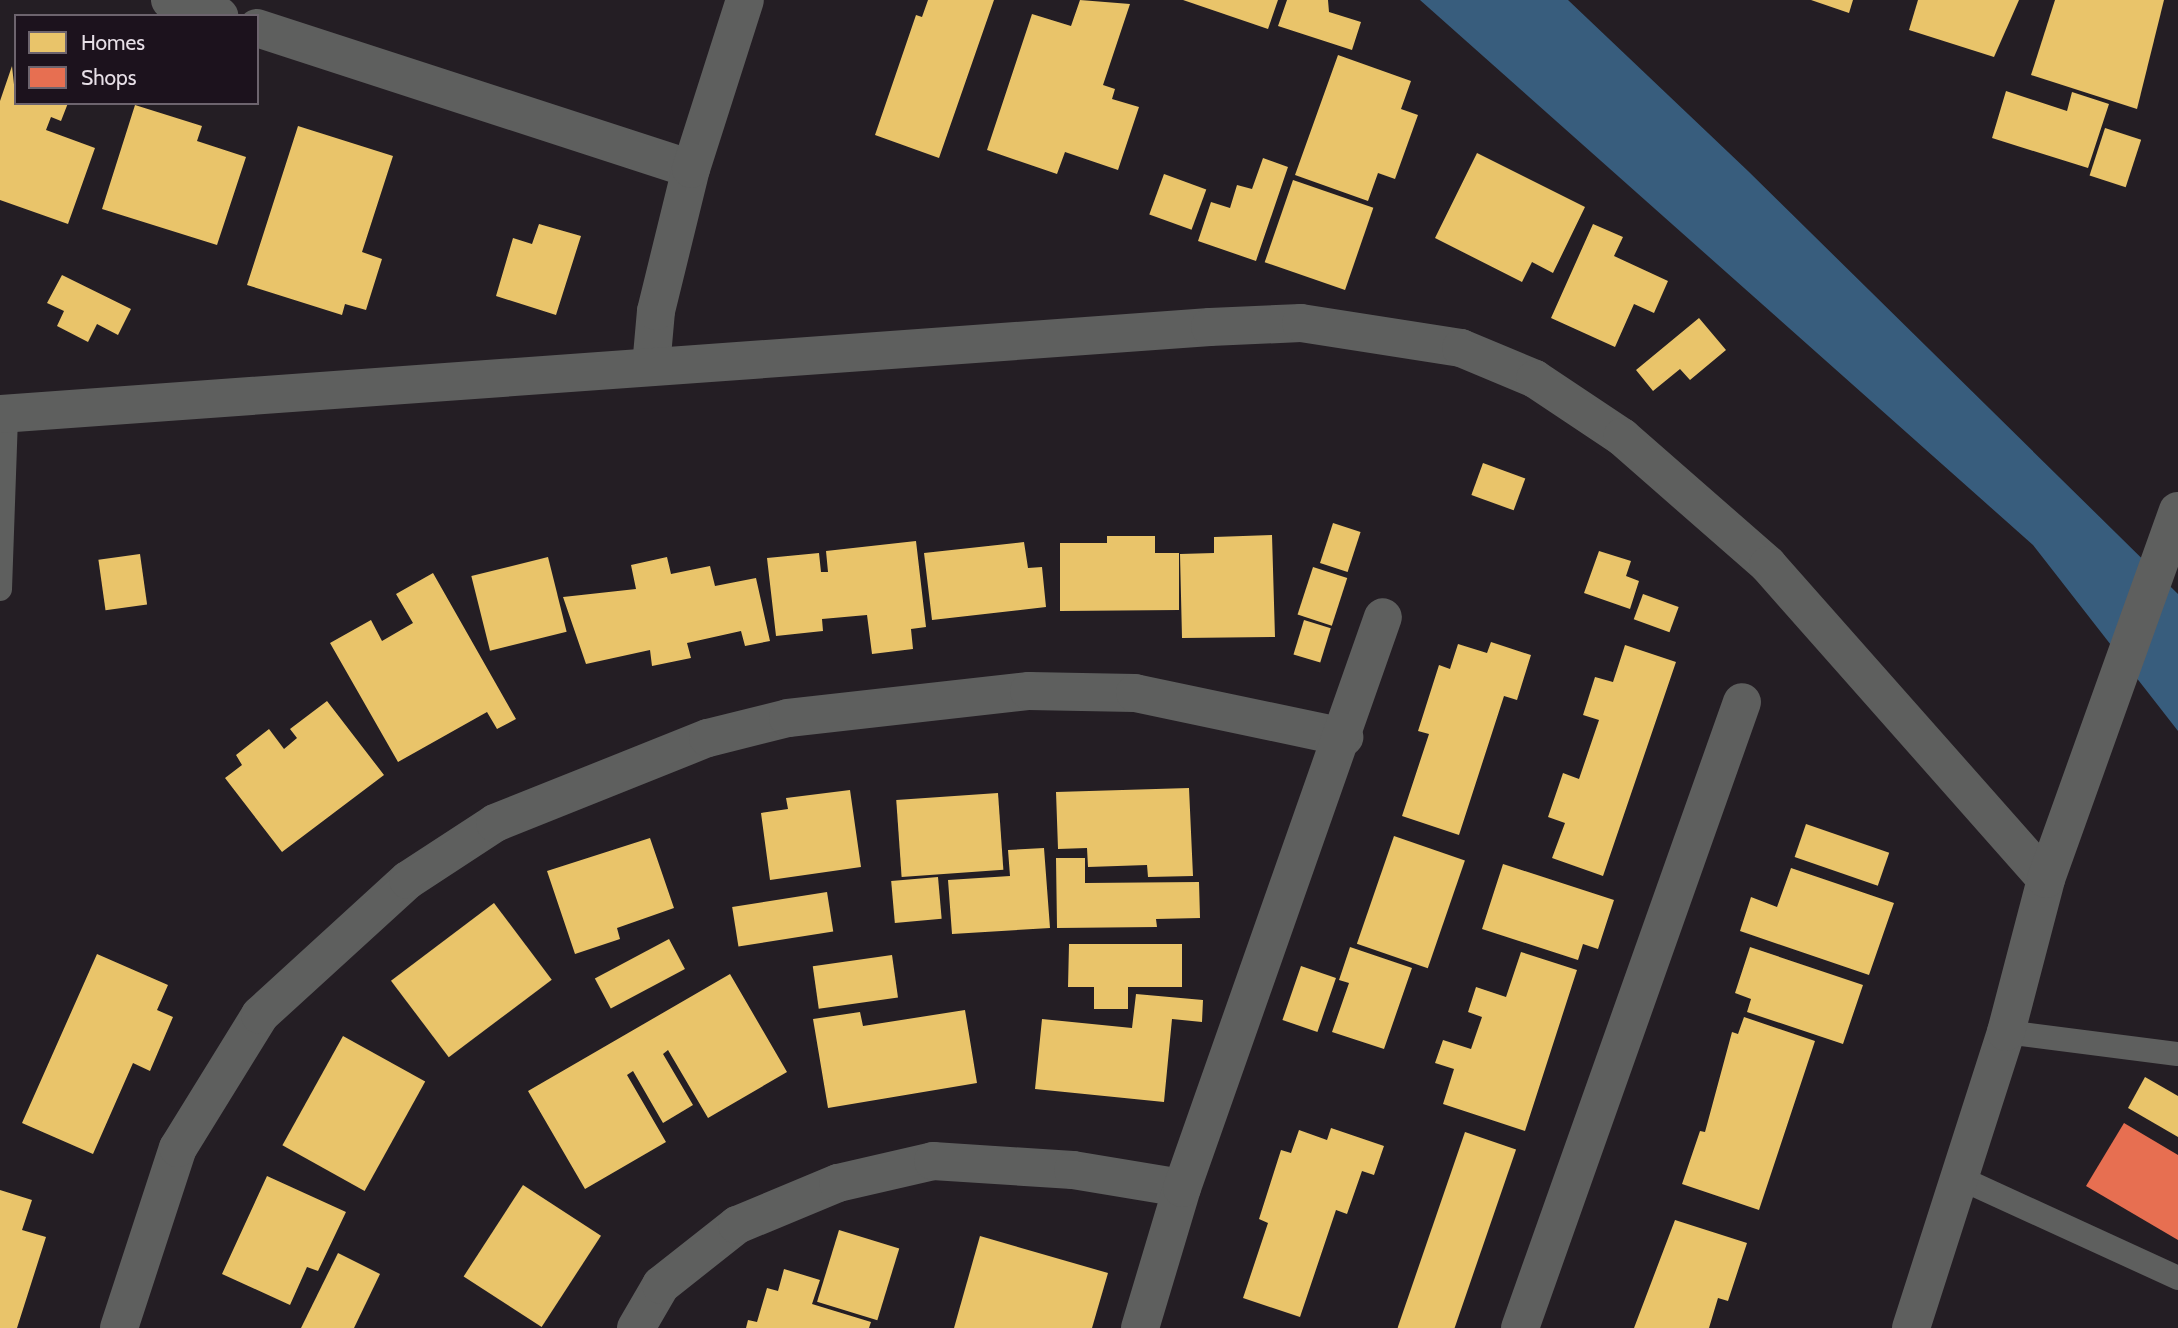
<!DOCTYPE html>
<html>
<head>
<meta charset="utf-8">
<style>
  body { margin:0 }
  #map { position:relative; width:2178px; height:1328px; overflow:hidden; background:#241e24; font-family:Cabin,sans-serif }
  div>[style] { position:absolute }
  .water>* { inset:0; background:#385d7d }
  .homes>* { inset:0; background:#e9c46a; transform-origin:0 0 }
  .shops>* { inset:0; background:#e76f51 }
  .service>* { height:24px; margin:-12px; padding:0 12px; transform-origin:12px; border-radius:12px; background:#5e5f5e }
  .minor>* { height:38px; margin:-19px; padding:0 19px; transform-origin:19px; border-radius:19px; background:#5e5f5e }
  .tertiary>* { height:38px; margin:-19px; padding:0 19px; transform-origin:19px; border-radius:19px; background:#5e5f5e }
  span { translate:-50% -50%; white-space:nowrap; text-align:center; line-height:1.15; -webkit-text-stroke:7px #1c121d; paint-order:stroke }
  .legend { position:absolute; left:14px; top:14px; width:245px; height:91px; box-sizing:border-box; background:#1c121d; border:2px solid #6d646e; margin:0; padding:9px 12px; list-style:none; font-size:21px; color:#e7dfe7 }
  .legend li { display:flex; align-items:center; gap:14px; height:35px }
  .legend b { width:35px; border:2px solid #6d646e }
</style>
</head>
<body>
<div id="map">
  <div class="water">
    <div style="clip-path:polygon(1420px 0,1568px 0,1748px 171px,2178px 594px,2178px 731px,2033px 545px)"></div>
  </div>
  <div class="homes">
    <div style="clip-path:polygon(928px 0,994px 0,939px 158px,875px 135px,916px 15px,922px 17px)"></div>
    <div style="clip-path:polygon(1080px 0,1130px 4px,1103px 85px,1115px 89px,1112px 99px,1139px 107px,1118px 170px,1065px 152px,1057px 174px,987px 150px,1032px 14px,1071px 26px)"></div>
    <div style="clip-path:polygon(1183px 0,1278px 0,1268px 29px)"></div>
    <div style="clip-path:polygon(1287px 0,1328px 0,1329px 12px,1361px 22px,1352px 50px,1278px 26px)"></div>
    <div style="clip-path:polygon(1811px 0,1853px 0,1849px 13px)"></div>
    <div style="clip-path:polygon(1918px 0,2019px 0,1994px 57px,1909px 30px)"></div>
    <div style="clip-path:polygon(2055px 0,2164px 0,2137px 109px,2031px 75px)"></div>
    <div style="clip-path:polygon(1338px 55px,1411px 81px,1401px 109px,1418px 115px,1395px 179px,1378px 173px,1368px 201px,1295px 175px)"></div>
    <div style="clip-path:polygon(12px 66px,16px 103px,68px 103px,61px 121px,51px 117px,46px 130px,95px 148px,68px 224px,0 200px,0 101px)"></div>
    <div style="clip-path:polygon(2006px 91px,2067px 111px,2072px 92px,2109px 104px,2088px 168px,1992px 138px)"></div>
    <div style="clip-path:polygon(135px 105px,202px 126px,197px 141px,246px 157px,217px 245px,102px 209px)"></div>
    <div style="clip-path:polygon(298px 126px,393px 156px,362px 252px,382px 259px,366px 310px,345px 304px,342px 315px,247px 285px)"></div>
    <div style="left:2105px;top:128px;width:38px;height:50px;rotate:18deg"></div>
    <div style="clip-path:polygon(1477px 153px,1585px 207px,1553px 273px,1532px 262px,1522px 282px,1435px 238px)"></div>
    <div style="clip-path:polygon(1263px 158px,1288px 167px,1256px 261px,1198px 241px,1211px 202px,1230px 208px,1237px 185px,1252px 189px)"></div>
    <div style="left:1164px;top:174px;width:45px;height:43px;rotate:20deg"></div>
    <div style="left:1293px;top:180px;width:85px;height:87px;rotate:19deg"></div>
    <div style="clip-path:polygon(539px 224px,581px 236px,556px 315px,496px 296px,513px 238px,532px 244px)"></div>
    <div style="clip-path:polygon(1593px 224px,1623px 237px,1614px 256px,1668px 281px,1654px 313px,1634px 304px,1615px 347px,1551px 318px)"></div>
    <div style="clip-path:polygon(62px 275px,131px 309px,118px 335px,97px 324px,88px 342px,57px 326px,64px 311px,47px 303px)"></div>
    <div style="clip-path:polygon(1699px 318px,1726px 350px,1690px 380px,1680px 369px,1653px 391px,1636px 370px)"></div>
    <div style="left:1483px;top:463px;width:45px;height:34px;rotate:20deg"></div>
    <div style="left:1333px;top:523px;width:29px;height:42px;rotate:18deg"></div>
    <div style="clip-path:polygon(1272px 535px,1275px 637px,1182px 638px,1180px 554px,1214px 553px,1214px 537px)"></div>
    <div style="clip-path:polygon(1107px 536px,1155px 536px,1155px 553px,1179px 553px,1179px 610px,1060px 611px,1060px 543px,1107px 543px)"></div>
    <div style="clip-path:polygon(916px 541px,926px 627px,911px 629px,913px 649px,872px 654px,867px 615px,822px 619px,823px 631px,776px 636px,767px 558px,819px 553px,821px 572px,828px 572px,826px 551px)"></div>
    <div style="clip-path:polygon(1024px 542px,1028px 568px,1042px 567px,1046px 607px,932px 620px,924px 553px)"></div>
    <div style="clip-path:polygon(1599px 551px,1631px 561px,1626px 576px,1639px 581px,1630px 609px,1584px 593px)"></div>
    <div style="left:140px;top:554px;width:51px;height:42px;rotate:82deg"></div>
    <div style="left:548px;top:557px;width:77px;height:79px;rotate:76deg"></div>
    <div style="clip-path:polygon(667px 557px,671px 574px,710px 566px,715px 586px,756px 578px,770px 641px,745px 646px,741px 631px,687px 643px,691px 658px,652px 666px,650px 650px,586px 664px,563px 597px,636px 589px,631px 565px)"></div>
    <div style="left:1313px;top:567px;width:36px;height:50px;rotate:18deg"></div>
    <div style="clip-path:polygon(433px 573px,516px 719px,497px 729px,487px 712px,398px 762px,330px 643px,371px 620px,382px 641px,413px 623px,396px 594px)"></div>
    <div style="left:1643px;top:594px;width:38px;height:27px;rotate:20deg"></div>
    <div style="left:1304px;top:620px;width:28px;height:36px;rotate:17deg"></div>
    <div style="clip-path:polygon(1491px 642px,1531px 655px,1517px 700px,1504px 696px,1459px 835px,1402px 816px,1429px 734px,1418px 731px,1439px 665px,1450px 669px,1458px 644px,1487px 653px)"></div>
    <div style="clip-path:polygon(1625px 645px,1676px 662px,1603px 876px,1552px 858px,1565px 823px,1548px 817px,1563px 773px,1579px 779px,1599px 720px,1583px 715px,1595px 677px,1613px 682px)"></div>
    <div style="clip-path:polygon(327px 701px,384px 775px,282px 852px,225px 778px,242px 765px,236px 755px,269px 729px,284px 749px,297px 738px,290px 729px)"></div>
    <div style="clip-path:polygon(1189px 788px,1193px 876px,1148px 877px,1147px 865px,1088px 867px,1087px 848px,1058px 849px,1056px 792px)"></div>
    <div style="clip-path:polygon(850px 790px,861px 867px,770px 880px,761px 813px,788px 809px,786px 798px)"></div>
    <div style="left:998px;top:793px;width:77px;height:102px;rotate:86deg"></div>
    <div style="left:1806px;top:824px;width:88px;height:35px;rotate:19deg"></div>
    <div style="left:1394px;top:836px;width:75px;height:114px;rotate:19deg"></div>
    <div style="clip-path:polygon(650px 838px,674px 908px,617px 928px,620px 939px,575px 954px,547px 871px)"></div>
    <div style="clip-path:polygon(1044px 848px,1050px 928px,952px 934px,948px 880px,1010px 876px,1008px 850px)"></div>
    <div style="clip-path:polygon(1056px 858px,1085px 858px,1085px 883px,1199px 882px,1200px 918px,1156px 919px,1157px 927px,1057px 928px)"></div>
    <div style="clip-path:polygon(1503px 864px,1614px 900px,1598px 949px,1583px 944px,1578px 960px,1482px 929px)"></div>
    <div style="clip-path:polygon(1791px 868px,1894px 903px,1869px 975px,1740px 931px,1751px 897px,1777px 907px)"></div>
    <div style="left:938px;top:877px;width:42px;height:47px;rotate:85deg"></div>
    <div style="left:827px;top:892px;width:40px;height:96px;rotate:81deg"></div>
    <div style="left:494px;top:903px;width:96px;height:129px;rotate:53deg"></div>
    <div style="left:669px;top:939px;width:34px;height:84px;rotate:62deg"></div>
    <div style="clip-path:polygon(1069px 944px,1182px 944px,1182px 987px,1128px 987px,1128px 1009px,1094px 1009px,1094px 987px,1068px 987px)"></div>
    <div style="clip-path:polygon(1350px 947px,1412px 968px,1384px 1049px,1332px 1032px,1349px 983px,1339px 980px)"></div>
    <div style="clip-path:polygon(1750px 947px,1863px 985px,1843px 1044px,1747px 1012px,1751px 999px,1735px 993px)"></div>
    <div style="clip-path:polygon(1521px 952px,1577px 970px,1525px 1131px,1443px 1104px,1454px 1069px,1435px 1063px,1443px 1040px,1471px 1049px,1482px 1017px,1468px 1012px,1476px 987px,1506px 997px)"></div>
    <div style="clip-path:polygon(97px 954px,168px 985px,157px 1010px,173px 1017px,150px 1071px,133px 1063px,93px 1154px,22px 1123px)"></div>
    <div style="left:892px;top:955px;width:43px;height:80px;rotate:82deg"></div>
    <div style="left:1301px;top:966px;width:37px;height:57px;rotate:19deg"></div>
    <div style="clip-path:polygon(730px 974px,787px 1072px,708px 1118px,668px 1050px,663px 1054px,693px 1105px,663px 1123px,633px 1071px,627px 1075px,666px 1142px,585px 1189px,528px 1091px)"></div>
    <div style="clip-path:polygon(1136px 994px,1203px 1000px,1202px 1022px,1172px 1019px,1164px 1102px,1035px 1089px,1042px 1019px,1132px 1028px)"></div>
    <div style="clip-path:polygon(965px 1010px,977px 1083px,828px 1108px,813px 1019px,860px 1012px,863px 1026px)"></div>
    <div style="clip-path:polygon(1744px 1017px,1815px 1041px,1759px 1210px,1682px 1184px,1700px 1131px,1705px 1132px,1732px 1032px,1738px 1034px)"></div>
    <div style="left:343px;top:1036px;width:94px;height:125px;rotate:29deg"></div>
    <div style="clip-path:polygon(2145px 1077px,2178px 1096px,2178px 1137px,2128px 1108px)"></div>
    <div style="clip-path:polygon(1331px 1128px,1384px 1146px,1374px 1175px,1362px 1171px,1347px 1214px,1336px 1210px,1300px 1317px,1243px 1298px,1268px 1223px,1259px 1219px,1281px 1150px,1291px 1153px,1299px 1130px,1327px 1140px)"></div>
    <div style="left:1465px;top:1132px;width:54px;height:207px;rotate:19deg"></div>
    <div style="clip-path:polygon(267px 1176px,346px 1212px,318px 1271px,307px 1267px,290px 1305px,222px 1274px)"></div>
    <div style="left:523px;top:1185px;width:93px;height:109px;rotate:33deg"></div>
    <div style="clip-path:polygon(0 1190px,32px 1200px,22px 1230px,46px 1237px,17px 1328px,0 1328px)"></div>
    <div style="clip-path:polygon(1675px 1220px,1747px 1243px,1728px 1301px,1718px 1298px,1709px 1328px,1634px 1328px)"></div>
    <div style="left:839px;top:1230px;width:63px;height:75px;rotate:17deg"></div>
    <div style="clip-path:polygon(980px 1236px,1108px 1273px,1092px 1328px,954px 1328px)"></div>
    <div style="clip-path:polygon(338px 1253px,380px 1274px,354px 1328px,301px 1328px)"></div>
    <div style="clip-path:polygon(784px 1269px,820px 1280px,812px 1304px,871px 1322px,869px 1328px,746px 1328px,748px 1320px,757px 1322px,767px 1288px,778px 1291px)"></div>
  </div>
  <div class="shops">
    <div style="clip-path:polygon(2124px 1123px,2178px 1155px,2178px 1240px,2086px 1186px)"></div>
  </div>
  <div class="service">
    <div style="left:0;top:589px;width:176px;rotate:-88deg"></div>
    <div style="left:2006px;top:1032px;width:173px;rotate:7.3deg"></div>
    <div style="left:1962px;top:1179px;width:238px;rotate:24.6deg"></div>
  </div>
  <div class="minor">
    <div style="left:170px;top:0;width:52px;rotate:18.1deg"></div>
    <div style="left:257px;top:28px;width:456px;rotate:18deg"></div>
    <div style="left:651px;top:367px;width:56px;rotate:-84.9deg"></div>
    <div style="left:656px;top:311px;width:146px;rotate:-76.2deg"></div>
    <div style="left:691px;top:169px;width:177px;rotate:-72.3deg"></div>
    <div style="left:119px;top:1328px;width:189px;rotate:-71.9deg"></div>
    <div style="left:178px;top:1148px;width:156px;rotate:-58.3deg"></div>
    <div style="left:260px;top:1015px;width:200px;rotate:-42.4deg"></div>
    <div style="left:408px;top:880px;width:104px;rotate:-33.2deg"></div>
    <div style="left:495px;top:823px;width:229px;rotate:-21.8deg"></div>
    <div style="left:708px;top:738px;width:82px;rotate:-14deg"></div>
    <div style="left:788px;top:718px;width:243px;rotate:-6.4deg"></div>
    <div style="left:1029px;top:691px;width:106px;rotate:1.1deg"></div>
    <div style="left:1135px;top:693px;width:214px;rotate:11.9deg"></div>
    <div style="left:636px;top:1328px;width:50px;rotate:-59.8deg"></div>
    <div style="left:661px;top:1285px;width:97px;rotate:-38.3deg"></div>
    <div style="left:737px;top:1225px;width:109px;rotate:-22.6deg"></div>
    <div style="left:838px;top:1183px;width:98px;rotate:-13deg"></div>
    <div style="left:933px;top:1161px;width:140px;rotate:3.7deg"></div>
    <div style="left:1073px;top:1170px;width:110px;rotate:9.4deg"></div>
    <div style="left:1140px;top:1328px;width:146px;rotate:-73.3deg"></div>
    <div style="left:1182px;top:1188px;width:605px;rotate:-70.61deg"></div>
    <div style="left:1520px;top:1328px;width:664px;rotate:-70.47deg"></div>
  </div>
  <div class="tertiary">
    <div style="left:0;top:414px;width:1213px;rotate:-4.11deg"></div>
    <div style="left:1210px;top:327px;width:91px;rotate:-2.5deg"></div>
    <div style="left:1301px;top:323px;width:162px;rotate:8.9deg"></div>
    <div style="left:1461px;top:348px;width:80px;rotate:22.7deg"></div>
    <div style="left:1535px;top:379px;width:105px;rotate:33.7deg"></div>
    <div style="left:1622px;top:437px;width:194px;rotate:41.2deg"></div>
    <div style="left:1768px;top:565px;width:419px;rotate:48.5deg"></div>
    <div style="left:1911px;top:1328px;width:311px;rotate:-72.2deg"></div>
    <div style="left:2006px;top:1032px;width:158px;rotate:-75.3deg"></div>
    <div style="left:2046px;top:879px;width:391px;rotate:-70.3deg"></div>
  </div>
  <ul class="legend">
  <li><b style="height:19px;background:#e9c46a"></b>Homes</li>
  <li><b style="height:19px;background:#e76f51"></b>Shops</li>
  </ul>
</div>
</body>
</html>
